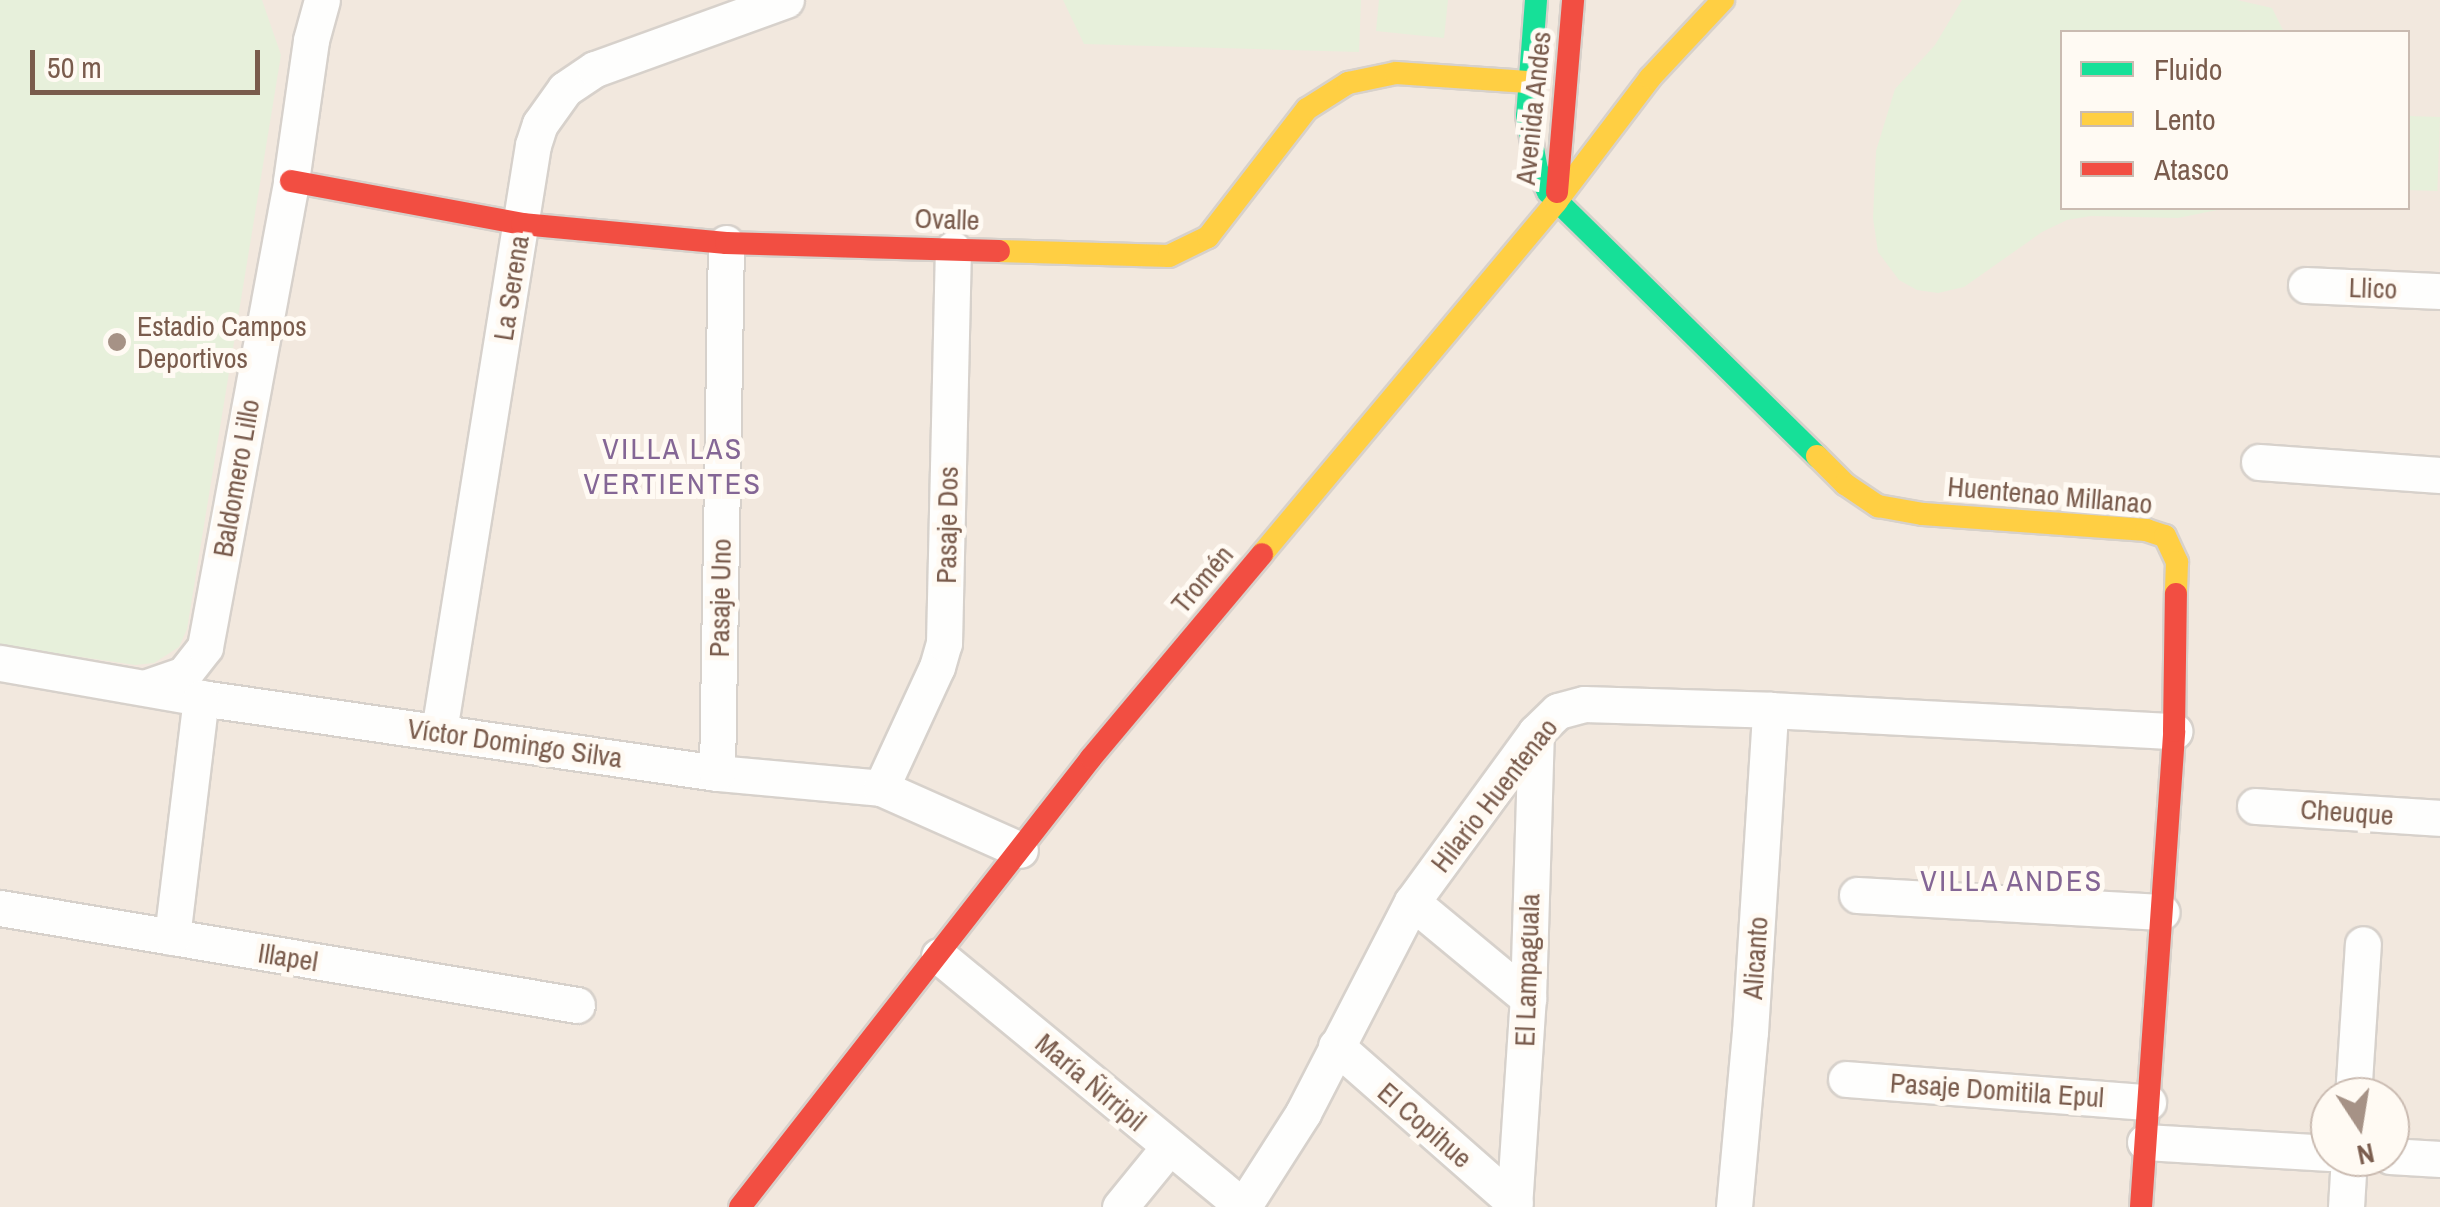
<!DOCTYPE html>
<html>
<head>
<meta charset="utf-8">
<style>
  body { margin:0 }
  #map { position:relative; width:2440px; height:1207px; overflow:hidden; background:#f9f5f0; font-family:"Archivo Narrow",sans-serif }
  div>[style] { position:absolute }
  .residential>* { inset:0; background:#f2e8de }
  .green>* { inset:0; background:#e7f0db; transform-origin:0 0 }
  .roads { filter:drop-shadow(2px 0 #d7d1cb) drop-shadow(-2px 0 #d7d1cb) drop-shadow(0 2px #d7d1cb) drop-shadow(0 -2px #d7d1cb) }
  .street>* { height:35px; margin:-17.5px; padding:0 17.5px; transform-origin:17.5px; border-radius:17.5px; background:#fefefd }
  .fast>* { height:22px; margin:-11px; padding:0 11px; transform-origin:11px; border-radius:11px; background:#16e098 }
  .slow>* { height:22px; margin:-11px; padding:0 11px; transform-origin:11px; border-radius:11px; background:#ffcf43 }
  .jam>* { height:22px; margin:-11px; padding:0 11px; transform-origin:11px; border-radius:11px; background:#f24e42 }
  .dots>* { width:28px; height:28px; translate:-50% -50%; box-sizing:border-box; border:5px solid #fffaf3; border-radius:50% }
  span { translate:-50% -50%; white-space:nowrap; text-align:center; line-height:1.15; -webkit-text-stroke:10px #fffaf3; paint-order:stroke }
  .street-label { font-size:28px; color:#7a5c4d }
  .poi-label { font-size:28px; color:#7a5c4d }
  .left { translate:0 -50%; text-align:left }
  .neighbourhood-label { font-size:30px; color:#846695; letter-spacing:2.5px }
  .legend { position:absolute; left:2060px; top:30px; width:350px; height:180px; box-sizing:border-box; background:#fffaf3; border:2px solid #cabbb1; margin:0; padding:12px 18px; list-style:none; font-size:30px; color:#7a5c4d }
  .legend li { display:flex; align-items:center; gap:20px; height:50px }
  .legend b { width:50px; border:2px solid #cabbb1 }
  .north { position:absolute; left:2310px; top:1077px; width:100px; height:100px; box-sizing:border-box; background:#fffaf3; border:2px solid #cabbb1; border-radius:50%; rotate:168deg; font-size:28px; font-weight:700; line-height:40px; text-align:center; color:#7a5c4d }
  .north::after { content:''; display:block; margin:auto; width:35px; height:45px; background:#a69286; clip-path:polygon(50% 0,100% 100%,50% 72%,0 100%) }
  .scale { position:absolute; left:30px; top:50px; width:230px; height:45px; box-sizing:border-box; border:5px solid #7a5c4d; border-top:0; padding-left:12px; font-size:30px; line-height:35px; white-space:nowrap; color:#7a5c4d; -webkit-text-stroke:8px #fffaf3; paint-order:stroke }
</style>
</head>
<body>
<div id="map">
  <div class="residential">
    <div style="clip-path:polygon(evenodd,0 0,2440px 0,2440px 1207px,0 1207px,0 0,2062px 32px,2408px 32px,2408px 208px,2062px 208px,2062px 32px,0 0,2330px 1097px,2390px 1097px,2390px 1157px,2330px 1157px,2330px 1097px)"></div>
  </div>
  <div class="green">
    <div style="clip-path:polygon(0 0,262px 0,281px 55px,187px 629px,179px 647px,154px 663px,135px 665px,0 645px)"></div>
    <div style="clip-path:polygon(1063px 0,1361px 0,1359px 52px,1084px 44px)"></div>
    <div style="clip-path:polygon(1379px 0,1448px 0,1444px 38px,1376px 31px)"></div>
    <div style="clip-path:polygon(1962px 0,2237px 0,2272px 8px,2284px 32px,2062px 32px,2062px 208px,2227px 208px,2178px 218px,2091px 216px,2067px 220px,2042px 232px,1964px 287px,1938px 293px,1917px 290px,1899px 280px,1878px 252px,1873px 218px,1876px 151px,1895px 89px,1935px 45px)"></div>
    <div style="left:2408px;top:116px;width:32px;height:74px;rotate:2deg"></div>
  </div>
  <div class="roads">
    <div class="street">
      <div style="left:2306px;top:285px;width:134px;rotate:2.6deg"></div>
      <div style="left:2259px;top:462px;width:181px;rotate:4.1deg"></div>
      <div style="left:0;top:663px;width:204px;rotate:9.9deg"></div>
      <div style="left:201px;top:698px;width:521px;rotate:8.27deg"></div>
      <div style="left:717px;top:773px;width:165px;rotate:5.2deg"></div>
      <div style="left:881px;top:788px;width:152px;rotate:24deg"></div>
      <div style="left:147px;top:687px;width:39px;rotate:-19deg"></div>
      <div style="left:184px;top:674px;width:34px;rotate:-52deg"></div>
      <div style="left:205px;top:647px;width:474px;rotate:-79.5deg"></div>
      <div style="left:291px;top:181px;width:142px;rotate:-81.9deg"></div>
      <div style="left:311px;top:40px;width:41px;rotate:-74.6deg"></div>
      <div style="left:439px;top:731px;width:593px;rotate:-80.89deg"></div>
      <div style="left:533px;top:145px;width:22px;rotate:-72deg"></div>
      <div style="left:540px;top:124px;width:43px;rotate:-54.5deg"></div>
      <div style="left:565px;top:89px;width:36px;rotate:-34deg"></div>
      <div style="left:595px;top:69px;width:203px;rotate:-19.9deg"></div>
      <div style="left:717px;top:773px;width:530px;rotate:-89.03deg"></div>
      <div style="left:881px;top:788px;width:133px;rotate:-65.2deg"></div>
      <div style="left:937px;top:667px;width:25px;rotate:-74deg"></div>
      <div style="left:944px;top:643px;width:394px;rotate:-88.7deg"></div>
      <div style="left:2255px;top:806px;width:185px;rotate:3.7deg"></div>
      <div style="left:1857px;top:895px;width:305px;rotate:3.2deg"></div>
      <div style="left:1412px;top:902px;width:151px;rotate:39.6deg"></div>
      <div style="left:0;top:908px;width:585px;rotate:9.54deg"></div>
      <div style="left:172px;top:937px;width:241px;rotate:-83.1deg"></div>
      <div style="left:939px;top:956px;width:394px;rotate:39.5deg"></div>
      <div style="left:1336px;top:1046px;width:238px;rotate:41.3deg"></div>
      <div style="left:1846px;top:1079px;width:303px;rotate:4.4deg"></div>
      <div style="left:2353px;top:1097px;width:153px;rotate:-86.3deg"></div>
      <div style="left:2145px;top:1142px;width:185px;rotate:3.4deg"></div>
      <div style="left:2390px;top:1156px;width:50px;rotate:3.4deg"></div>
      <div style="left:1120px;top:1207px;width:77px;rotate:-50.8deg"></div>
      <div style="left:1243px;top:1207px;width:112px;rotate:-57.4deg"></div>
      <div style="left:1303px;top:1113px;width:237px;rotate:-62.7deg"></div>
      <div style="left:1412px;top:902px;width:210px;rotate:-53.9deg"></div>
      <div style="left:1536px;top:732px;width:30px;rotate:-44deg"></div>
      <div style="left:1558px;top:711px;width:27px;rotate:-15deg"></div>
      <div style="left:1584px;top:704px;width:186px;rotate:1.8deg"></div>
      <div style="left:1770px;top:710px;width:405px;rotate:3deg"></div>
      <div style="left:1514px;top:1207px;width:209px;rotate:-86.2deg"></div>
      <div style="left:1528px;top:998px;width:266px;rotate:-88.3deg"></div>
      <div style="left:1734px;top:1207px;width:176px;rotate:-84.8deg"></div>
      <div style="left:1750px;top:1032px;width:323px;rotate:-86.4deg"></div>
      <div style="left:2346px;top:1207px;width:50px;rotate:-86.6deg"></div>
    </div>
    <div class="fast">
      <div style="left:1536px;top:0;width:116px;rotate:94.4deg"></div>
      <div style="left:1527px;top:116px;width:55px;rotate:79.5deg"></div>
      <div style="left:1537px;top:170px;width:25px;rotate:63deg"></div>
      <div style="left:1548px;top:192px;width:377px;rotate:44.5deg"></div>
    </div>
    <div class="slow">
      <div style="left:999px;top:251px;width:170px;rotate:1.7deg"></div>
      <div style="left:1169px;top:256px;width:43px;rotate:-26deg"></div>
      <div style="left:1208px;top:237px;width:162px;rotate:-52.3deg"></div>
      <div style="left:1307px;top:109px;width:49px;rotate:-32.4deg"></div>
      <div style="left:1348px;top:83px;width:49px;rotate:-11.8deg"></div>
      <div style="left:1396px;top:73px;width:132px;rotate:3.9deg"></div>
      <div style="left:1817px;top:456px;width:40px;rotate:45deg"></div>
      <div style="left:1845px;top:484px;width:40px;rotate:34deg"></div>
      <div style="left:1878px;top:506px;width:46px;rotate:10.1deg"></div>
      <div style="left:1923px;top:514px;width:224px;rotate:4.1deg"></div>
      <div style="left:2146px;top:530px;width:20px;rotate:18deg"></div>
      <div style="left:2165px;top:536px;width:29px;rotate:65deg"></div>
      <div style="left:2177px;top:562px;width:32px;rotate:92deg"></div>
      <div style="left:1262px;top:554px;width:459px;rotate:-50.1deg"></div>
      <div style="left:1556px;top:202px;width:156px;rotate:-52.8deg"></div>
      <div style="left:1650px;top:78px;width:107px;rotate:-46.9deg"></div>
    </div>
    <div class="jam">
      <div style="left:291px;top:181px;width:235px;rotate:10.5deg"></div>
      <div style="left:522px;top:224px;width:205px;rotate:5.3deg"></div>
      <div style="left:726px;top:243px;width:273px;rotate:1.7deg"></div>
      <div style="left:1557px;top:192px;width:193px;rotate:-85.2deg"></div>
      <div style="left:740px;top:1207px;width:570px;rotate:-51.98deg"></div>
      <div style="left:1091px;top:758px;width:266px;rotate:-50deg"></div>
      <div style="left:2141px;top:1207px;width:477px;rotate:-86deg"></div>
      <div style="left:2174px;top:731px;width:137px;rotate:-89.2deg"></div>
    </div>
  </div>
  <div class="dots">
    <div style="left:117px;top:342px;background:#a69286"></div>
  </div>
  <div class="street-label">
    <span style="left:1533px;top:108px;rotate:-84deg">Avenida Andes</span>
    <span style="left:947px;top:219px;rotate:2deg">Ovalle</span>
    <span style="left:511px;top:288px;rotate:-81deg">La Serena</span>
    <span style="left:2373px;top:288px;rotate:2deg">Llico</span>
    <span style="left:236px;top:478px;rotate:-80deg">Baldomero Lillo</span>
    <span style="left:2050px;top:495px;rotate:5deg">Huentenao Millanao</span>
    <span style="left:947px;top:525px;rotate:-89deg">Pasaje Dos</span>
    <span style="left:1202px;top:579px;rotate:-50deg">Tromén</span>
    <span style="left:720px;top:598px;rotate:-89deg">Pasaje Uno</span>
    <span style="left:515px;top:743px;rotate:8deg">Víctor Domingo Silva</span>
    <span style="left:1494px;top:795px;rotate:-52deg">Hilario Huentenao</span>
    <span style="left:2347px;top:812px;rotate:4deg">Cheuque</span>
    <span style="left:288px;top:957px;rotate:9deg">Illapel</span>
    <span style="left:1755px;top:958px;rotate:-86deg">Alicanto</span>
    <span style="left:1527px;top:970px;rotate:-88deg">El Lampaguala</span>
    <span style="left:1091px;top:1082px;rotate:40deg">María Ñirripil</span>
    <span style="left:1997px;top:1090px;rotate:4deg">Pasaje Domitila Epul</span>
    <span style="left:1425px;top:1125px;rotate:41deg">El Copihue</span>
  </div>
  <div class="poi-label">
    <span class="left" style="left:137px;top:342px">Estadio Campos<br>Deportivos</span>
  </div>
  <div class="neighbourhood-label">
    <span style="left:673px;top:465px">VILLA LAS<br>VERTIENTES</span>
    <span style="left:2012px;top:880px">VILLA ANDES</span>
  </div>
  <ul class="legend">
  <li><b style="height:12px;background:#16e098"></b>Fluido</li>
  <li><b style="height:12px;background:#ffcf43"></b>Lento</li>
  <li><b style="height:12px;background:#f24e42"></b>Atasco</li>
  </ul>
  <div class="north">N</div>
  <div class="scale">50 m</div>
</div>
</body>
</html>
